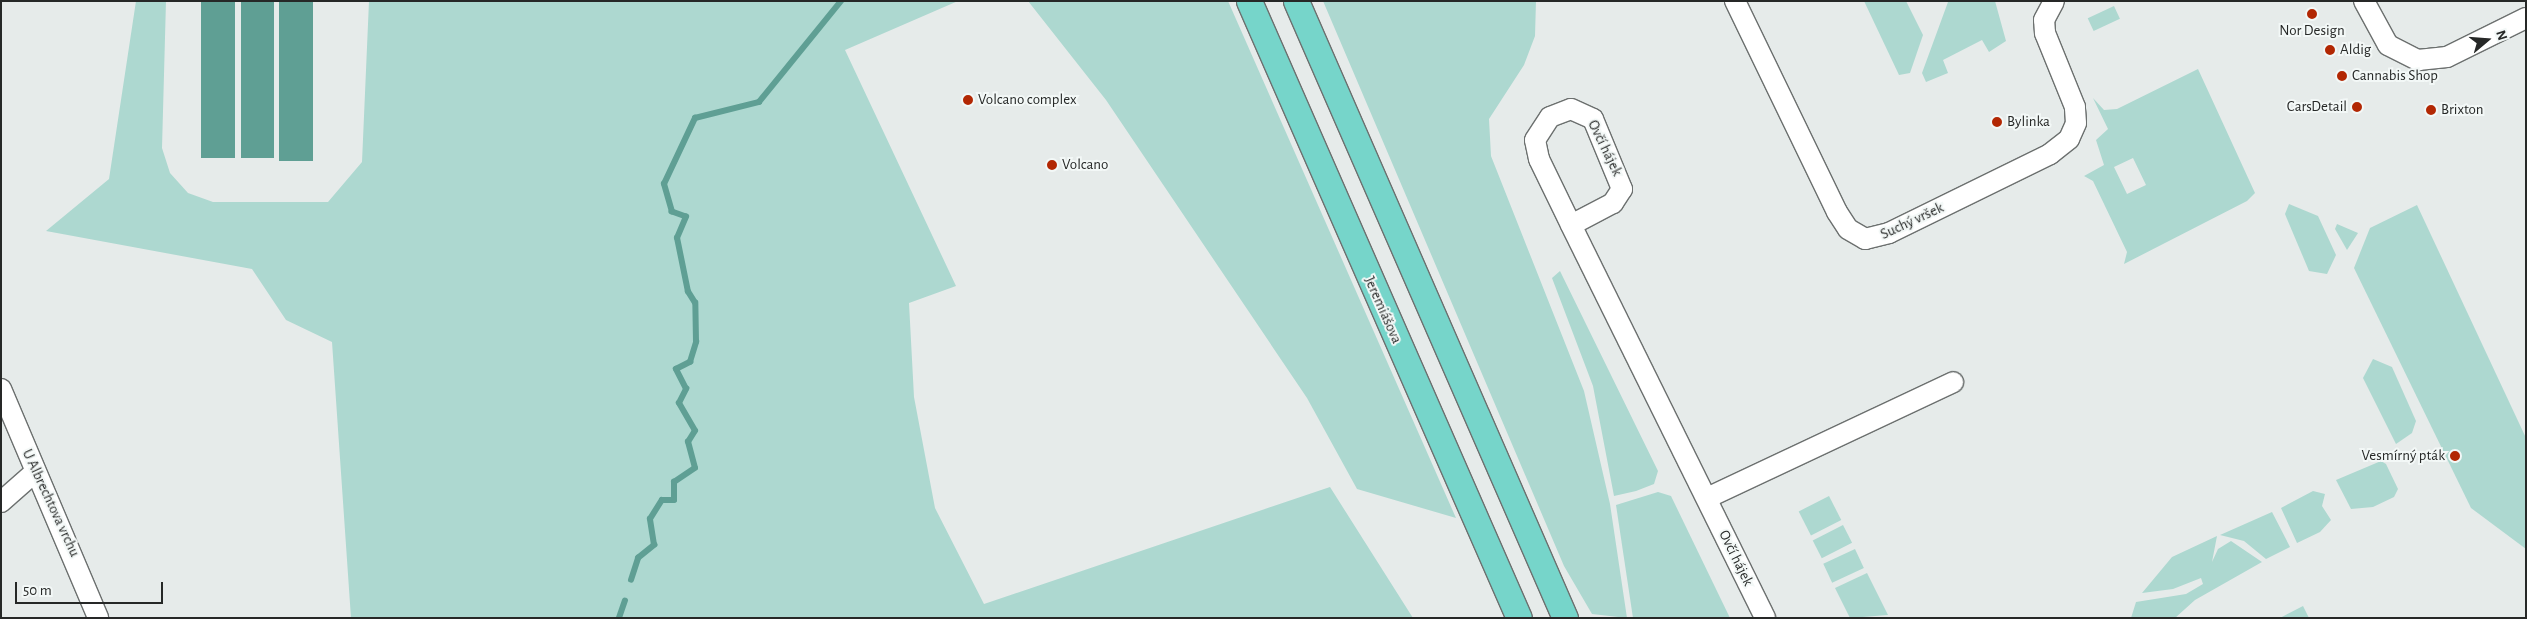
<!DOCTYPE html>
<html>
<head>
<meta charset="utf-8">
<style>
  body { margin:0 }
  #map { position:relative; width:2527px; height:619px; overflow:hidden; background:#e6ebea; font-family:"Alegreya Sans",sans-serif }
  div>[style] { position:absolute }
  .green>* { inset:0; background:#add8d0; transform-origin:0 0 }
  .water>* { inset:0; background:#5f9f94; transform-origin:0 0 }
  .stream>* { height:5.5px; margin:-2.75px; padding:0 2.75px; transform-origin:2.75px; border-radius:2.75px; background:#5f9f94 }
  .roads { filter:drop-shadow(1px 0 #6c706f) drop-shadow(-1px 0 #6c706f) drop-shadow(0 1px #6c706f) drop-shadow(0 -1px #6c706f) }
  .minor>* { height:20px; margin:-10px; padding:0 10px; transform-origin:10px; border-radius:10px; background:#fff }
  .major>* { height:25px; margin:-12.5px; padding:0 12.5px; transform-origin:12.5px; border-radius:12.5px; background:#76d5ca }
  .dots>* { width:14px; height:14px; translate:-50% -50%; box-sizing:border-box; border:2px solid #f3f8f7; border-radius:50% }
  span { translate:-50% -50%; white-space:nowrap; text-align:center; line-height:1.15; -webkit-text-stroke:4px #f3f8f7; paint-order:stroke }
  .poi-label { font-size:15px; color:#262827 }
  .left { translate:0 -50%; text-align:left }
  .right { translate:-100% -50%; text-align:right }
  .street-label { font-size:15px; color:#262827 }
  .frame { position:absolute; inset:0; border:2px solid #262827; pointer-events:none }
  .north { position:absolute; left:2462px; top:15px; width:50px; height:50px; -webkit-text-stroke:4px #f3f8f7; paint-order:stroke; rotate:72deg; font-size:14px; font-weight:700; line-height:20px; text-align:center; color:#262827 }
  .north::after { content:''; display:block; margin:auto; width:18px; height:22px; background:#262827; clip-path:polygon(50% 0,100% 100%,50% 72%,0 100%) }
  .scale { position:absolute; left:15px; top:582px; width:148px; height:22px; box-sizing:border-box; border:2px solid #262827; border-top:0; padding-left:6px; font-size:15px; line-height:18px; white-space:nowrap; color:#262827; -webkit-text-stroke:4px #f3f8f7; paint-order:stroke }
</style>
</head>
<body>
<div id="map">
  <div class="green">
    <div style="clip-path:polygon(136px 1px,166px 1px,162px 148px,170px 173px,188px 193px,213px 202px,328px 202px,362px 162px,369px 1px,958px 1px,845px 50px,956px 286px,909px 303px,914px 397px,935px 508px,984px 604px,1330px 487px,1413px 618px,351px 618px,332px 342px,286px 320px,252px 269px,46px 231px,109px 179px)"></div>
    <div style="clip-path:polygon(1028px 1px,1228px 1px,1456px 518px,1357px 489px,1307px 398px,1106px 100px)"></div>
    <div style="clip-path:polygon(1323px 1px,1536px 1px,1535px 36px,1524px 65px,1489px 119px,1491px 156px,1584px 391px,1610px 504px,1627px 618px,1592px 614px,1564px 566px)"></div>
    <div style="clip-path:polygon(1864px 1px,1906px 1px,1923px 35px,1910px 73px,1899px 75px)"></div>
    <div style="clip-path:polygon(1995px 1px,2006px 41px,1989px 52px,1982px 40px,1943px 60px,1948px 73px,1926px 82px,1922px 73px,1948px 2px)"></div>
    <div style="left:2114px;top:6px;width:14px;height:29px;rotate:65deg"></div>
    <div style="clip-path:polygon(evenodd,2198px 69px,2255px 193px,2247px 201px,2124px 264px,2127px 252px,2093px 181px,2084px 176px,2104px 165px,2096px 140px,2108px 129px,2093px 98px,2104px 110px,2117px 109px,2198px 69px,2133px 158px,2146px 185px,2127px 194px,2114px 167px,2133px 158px)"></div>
    <div style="clip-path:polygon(2289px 204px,2318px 216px,2336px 255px,2327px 274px,2309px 271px,2285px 214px)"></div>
    <div style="clip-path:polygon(2417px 205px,2526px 438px,2526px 549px,2471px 508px,2354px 268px,2370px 228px)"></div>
    <div style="clip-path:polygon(2337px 224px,2358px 233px,2347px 250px,2335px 229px)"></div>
    <div style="clip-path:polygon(1560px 271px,1658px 471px,1654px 484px,1636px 491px,1614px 496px,1593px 386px,1552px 278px)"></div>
    <div style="clip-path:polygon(2373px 359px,2392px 367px,2416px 421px,2412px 433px,2396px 444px,2363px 378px)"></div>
    <div style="clip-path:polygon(2381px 461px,2386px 464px,2398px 489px,2394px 497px,2373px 507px,2351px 509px,2336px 480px)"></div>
    <div style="clip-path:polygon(2313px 491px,2325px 494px,2322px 506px,2331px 520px,2320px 532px,2297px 543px,2281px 508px)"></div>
    <div style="clip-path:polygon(1658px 492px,1671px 496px,1730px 618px,1633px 618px,1616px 505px)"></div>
    <div style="left:1829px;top:496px;width:27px;height:34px;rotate:63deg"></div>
    <div style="clip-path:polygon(2272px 512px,2290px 547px,2266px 559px,2244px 541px,2220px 535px)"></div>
    <div style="left:1843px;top:525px;width:20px;height:34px;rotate:63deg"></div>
    <div style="clip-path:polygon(2217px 536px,2212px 562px,2218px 549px,2231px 541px,2262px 562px,2195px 600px,2175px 618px,2131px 618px,2136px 602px,2186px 594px,2203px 584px,2201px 578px,2173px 589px,2142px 593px,2172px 557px)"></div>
    <div style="left:1855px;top:549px;width:21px;height:35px;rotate:65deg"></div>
    <div style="clip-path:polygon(1867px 573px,1888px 615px,1850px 618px,1835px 588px)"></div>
    <div style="clip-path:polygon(2303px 606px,2309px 618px,2280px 618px)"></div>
  </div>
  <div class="water">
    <div style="left:201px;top:1px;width:34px;height:157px"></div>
    <div style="left:241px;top:1px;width:33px;height:157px"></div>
    <div style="left:279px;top:1px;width:34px;height:160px"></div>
  </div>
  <div class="stream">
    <div style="left:631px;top:580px;width:23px;rotate:-72deg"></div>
    <div style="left:638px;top:558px;width:21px;rotate:-39deg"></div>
    <div style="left:654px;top:545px;width:26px;rotate:-99deg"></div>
    <div style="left:650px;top:519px;width:22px;rotate:-58deg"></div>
    <div style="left:662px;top:500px;width:12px"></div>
    <div style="left:674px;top:500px;width:18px;rotate:-90deg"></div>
    <div style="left:674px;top:482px;width:25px;rotate:-34deg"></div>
    <div style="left:695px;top:468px;width:27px;rotate:-105deg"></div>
    <div style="left:688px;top:442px;width:13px;rotate:-58deg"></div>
    <div style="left:695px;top:431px;width:32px;rotate:-120deg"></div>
    <div style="left:679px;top:403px;width:16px;rotate:-63deg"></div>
    <div style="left:686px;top:389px;width:22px;rotate:-117deg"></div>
    <div style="left:676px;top:369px;width:16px;rotate:-27deg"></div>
    <div style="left:690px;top:362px;width:21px;rotate:-73deg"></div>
    <div style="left:696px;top:342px;width:39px;rotate:-91deg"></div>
    <div style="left:695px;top:303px;width:13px;rotate:-122deg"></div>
    <div style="left:688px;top:292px;width:55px;rotate:-101.5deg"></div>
    <div style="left:677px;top:238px;width:23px;rotate:-67deg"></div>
    <div style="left:686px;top:217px;width:15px;rotate:-160deg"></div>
    <div style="left:672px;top:212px;width:29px;rotate:-106deg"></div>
    <div style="left:664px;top:184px;width:73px;rotate:-64.8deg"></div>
    <div style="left:695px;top:118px;width:66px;rotate:-14deg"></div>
    <div style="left:759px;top:102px;width:130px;rotate:-50.9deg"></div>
    <div style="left:619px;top:618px;width:18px;rotate:-71deg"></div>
  </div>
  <div class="roads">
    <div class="minor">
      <div style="left:1735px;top:1px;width:234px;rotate:64.2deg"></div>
      <div style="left:1837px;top:212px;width:20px;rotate:57deg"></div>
      <div style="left:1848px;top:229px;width:20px;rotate:30deg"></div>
      <div style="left:1865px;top:239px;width:25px;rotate:-14deg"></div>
      <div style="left:1889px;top:233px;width:179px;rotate:-26.1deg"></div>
      <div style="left:2050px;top:154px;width:24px;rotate:-38deg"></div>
      <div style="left:2069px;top:139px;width:17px;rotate:-66deg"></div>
      <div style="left:2076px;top:123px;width:16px;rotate:-94deg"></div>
      <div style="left:2075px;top:107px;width:80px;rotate:-112.1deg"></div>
      <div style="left:2045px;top:33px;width:13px;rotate:-94deg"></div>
      <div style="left:2044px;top:20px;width:21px;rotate:-62deg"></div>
      <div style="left:2364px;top:1px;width:50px;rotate:61.4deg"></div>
      <div style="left:2388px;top:45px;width:34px;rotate:27deg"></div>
      <div style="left:2418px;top:60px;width:29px;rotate:-6deg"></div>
      <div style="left:2447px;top:57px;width:88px;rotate:-26.3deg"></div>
      <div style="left:1571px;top:225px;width:73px;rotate:-115.9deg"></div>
      <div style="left:1539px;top:159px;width:19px;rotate:-102deg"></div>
      <div style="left:1535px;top:140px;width:27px;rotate:-57deg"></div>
      <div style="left:1550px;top:117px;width:22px;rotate:-21deg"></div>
      <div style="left:1571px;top:109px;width:24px;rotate:24deg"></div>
      <div style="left:1593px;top:119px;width:76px;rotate:67.5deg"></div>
      <div style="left:1622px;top:189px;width:17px;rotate:123deg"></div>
      <div style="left:1613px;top:203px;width:47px;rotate:152.4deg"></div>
      <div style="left:1571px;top:225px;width:438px;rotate:63.7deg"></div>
      <div style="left:1px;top:389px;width:249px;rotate:67deg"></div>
      <div style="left:1707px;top:498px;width:272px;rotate:-25.2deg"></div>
      <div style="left:1px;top:502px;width:45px;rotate:-41.4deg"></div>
    </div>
    <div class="major">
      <div style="left:1249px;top:1px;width:673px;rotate:66.37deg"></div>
      <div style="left:1296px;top:1px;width:673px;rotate:66.44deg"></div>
    </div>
  </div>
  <div class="dots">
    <div style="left:2312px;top:14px;background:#b22703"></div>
    <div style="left:2330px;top:50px;background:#b22703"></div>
    <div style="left:2342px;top:76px;background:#b22703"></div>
    <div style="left:968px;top:100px;background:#b22703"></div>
    <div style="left:2357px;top:107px;background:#b22703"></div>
    <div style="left:2431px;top:110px;background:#b22703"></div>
    <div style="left:1997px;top:122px;background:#b22703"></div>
    <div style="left:1052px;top:165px;background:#b22703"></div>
    <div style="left:2455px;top:456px;background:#b22703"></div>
  </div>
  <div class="poi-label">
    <span style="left:2312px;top:31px">Nor Design</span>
    <span class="left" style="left:2340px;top:50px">Aldig</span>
    <span class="left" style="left:2352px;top:76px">Cannabis Shop</span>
    <span class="left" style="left:978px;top:100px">Volcano complex</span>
    <span class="right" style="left:2347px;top:107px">CarsDetail</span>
    <span class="left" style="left:2441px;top:110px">Brixton</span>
    <span class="left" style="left:2007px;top:122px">Bylinka</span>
    <span class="left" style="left:1062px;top:165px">Volcano</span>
    <span class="right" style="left:2445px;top:456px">Vesmírný pták</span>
  </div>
  <div class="street-label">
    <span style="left:1605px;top:148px;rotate:64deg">Ovčí hájek</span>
    <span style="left:1912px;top:221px;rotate:-25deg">Suchý vršek</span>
    <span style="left:1383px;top:310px;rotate:66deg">Jeremiášova</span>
    <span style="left:51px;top:503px;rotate:65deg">U Albrechtova vrchu</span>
    <span style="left:1736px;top:558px;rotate:64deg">Ovčí hájek</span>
  </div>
  <div class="frame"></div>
  <div class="north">N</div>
  <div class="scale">50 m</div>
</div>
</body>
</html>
